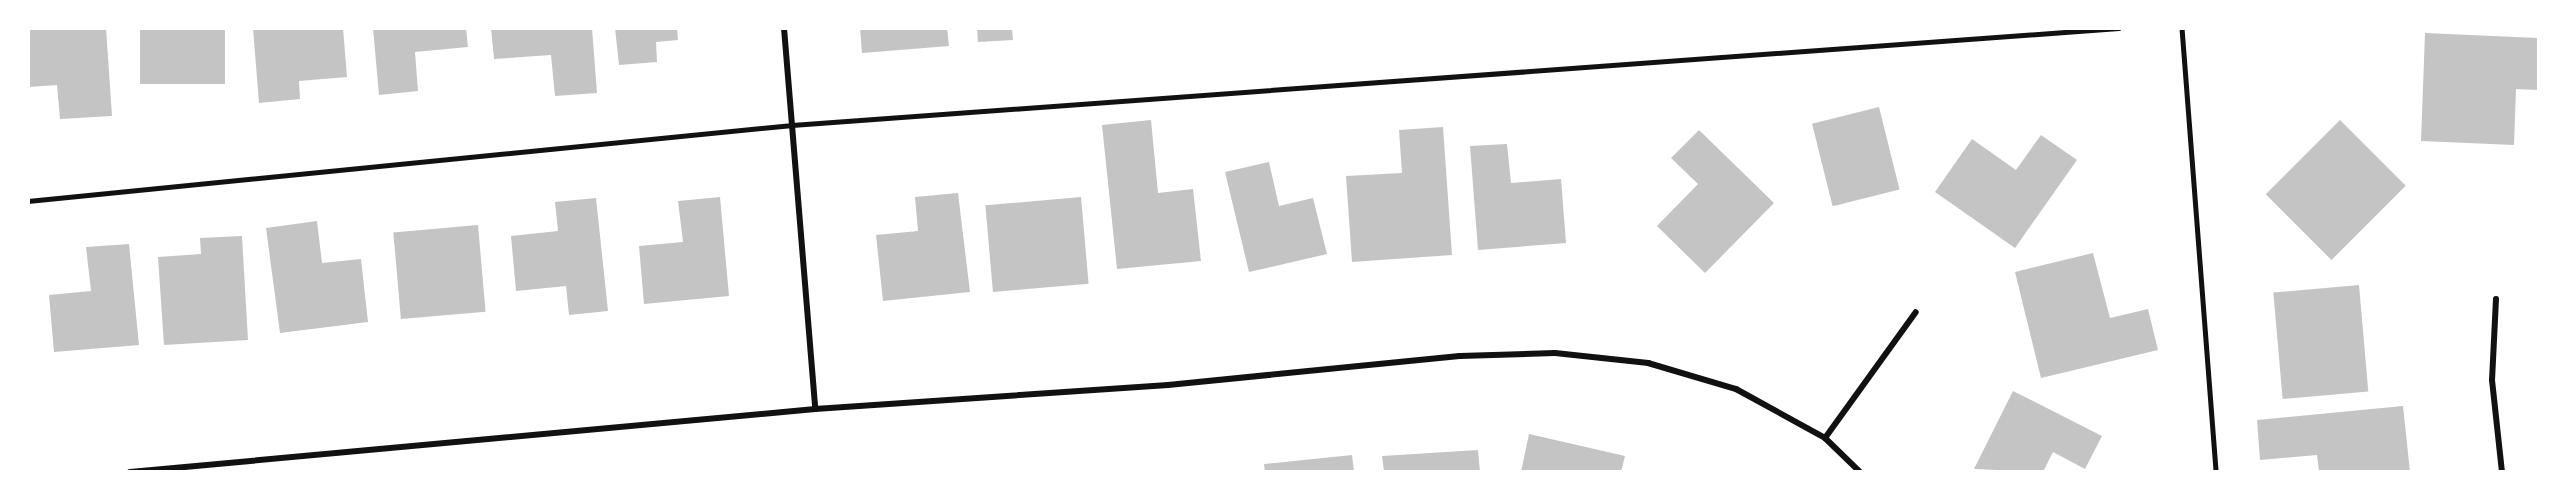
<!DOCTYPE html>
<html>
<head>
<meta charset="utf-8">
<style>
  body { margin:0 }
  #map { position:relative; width:2567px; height:500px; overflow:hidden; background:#fff; font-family:"Source Sans 3",sans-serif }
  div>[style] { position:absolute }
  .building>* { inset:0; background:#c4c4c4; transform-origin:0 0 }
  .service>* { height:4.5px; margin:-2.25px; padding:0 2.25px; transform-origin:2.25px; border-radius:2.25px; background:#111 }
  .minor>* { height:6px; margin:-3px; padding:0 3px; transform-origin:3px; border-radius:3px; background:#111 }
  span { translate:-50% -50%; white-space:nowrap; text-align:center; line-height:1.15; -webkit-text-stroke:6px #fff; paint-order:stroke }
  .frame { position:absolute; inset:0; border:30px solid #fff; pointer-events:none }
</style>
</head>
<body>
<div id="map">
  <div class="building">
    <div style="clip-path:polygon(28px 28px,106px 28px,112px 116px,60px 119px,57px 85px,28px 87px)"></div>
    <div style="left:140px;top:28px;width:85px;height:56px"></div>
    <div style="clip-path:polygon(253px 28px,343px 28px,347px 77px,299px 81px,300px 99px,259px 103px)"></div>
    <div style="clip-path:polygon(373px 28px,466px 28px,468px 47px,415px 52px,418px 91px,379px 95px)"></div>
    <div style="clip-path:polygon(491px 28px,592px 28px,597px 93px,555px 96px,551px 55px,494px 59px)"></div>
    <div style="clip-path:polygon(615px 28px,677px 28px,678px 40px,656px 42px,657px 62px,619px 65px)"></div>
    <div style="clip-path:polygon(860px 28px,947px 28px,949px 46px,862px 53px)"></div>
    <div style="clip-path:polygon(977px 28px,1012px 28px,1013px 40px,978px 42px)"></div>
    <div style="clip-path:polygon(2425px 33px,2538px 38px,2538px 90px,2516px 89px,2514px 145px,2421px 141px)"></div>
    <div style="left:1879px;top:107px;width:85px;height:69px;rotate:76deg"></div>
    <div style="clip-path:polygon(1151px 120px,1158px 193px,1193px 189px,1201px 261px,1117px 269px,1102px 125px)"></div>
    <div style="left:2340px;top:120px;width:93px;height:105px;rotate:45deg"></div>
    <div style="clip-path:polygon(1443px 127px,1452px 255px,1352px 262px,1346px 176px,1402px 173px,1399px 130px)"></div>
    <div style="clip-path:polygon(1699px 130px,1774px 203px,1705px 273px,1657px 226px,1698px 184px,1671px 158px)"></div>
    <div style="clip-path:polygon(2041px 135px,2077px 160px,2015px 248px,1935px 192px,1972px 139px,2016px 170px)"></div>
    <div style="clip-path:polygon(1507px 144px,1511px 183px,1561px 179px,1566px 243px,1478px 250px,1470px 146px)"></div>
    <div style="clip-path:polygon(1269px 162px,1279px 206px,1313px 198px,1327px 254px,1249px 272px,1225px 172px)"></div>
    <div style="clip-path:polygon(958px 193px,970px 292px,883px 301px,876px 235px,918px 231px,915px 197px)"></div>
    <div style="clip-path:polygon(720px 197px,729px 296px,644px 304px,639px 246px,683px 242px,678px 201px)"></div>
    <div style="left:1081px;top:197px;width:87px;height:96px;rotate:85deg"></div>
    <div style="clip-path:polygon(596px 198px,608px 311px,569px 315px,566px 286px,516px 291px,511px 236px,558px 231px,555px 202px)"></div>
    <div style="clip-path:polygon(317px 221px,322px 263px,361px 259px,368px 322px,280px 333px,266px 228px)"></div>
    <div style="left:478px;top:225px;width:87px;height:85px;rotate:85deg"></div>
    <div style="clip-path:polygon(242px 236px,248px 340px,164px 345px,158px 257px,201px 254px,200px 238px)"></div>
    <div style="clip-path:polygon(129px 244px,139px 345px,54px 352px,49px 295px,91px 291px,86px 247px)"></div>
    <div style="clip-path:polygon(2093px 253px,2110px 318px,2148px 309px,2158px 350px,2041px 378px,2015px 272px)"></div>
    <div style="left:2359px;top:285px;width:107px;height:86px;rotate:85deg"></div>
    <div style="clip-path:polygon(2013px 391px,2102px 436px,2085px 469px,2053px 452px,2043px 472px,1974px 469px)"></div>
    <div style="clip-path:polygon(2403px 406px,2410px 472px,2319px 472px,2317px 455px,2260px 460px,2257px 420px)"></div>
    <div style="clip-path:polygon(1529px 434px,1625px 456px,1621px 472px,1521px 472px)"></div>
    <div style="clip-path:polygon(1478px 450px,1480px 472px,1384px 472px,1382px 456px)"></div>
    <div style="clip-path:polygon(1352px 455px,1354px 472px,1265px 472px,1264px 464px)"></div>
  </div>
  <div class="service">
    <div style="left:2182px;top:28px;width:445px;rotate:85.6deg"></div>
    <div style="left:28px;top:201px;width:768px;rotate:-5.68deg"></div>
    <div style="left:792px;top:125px;width:1330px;rotate:-4.18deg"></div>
  </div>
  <div class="minor">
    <div style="left:784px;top:28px;width:382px;rotate:85.3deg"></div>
    <div style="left:2496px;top:299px;width:81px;rotate:92.8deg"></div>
    <div style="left:2492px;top:380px;width:93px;rotate:83.8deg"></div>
    <div style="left:1825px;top:438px;width:155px;rotate:-54.2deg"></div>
    <div style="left:130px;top:472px;width:688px;rotate:-5.25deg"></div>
    <div style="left:815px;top:409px;width:354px;rotate:-3.9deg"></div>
    <div style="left:1168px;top:385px;width:293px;rotate:-5.7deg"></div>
    <div style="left:1460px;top:356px;width:95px;rotate:-1.8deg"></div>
    <div style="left:1555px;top:353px;width:94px;rotate:6.1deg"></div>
    <div style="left:1648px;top:363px;width:92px;rotate:16.5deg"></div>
    <div style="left:1736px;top:389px;width:102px;rotate:28.8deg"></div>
    <div style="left:1825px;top:438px;width:49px;rotate:44.2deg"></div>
  </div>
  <div class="frame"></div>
</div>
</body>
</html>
